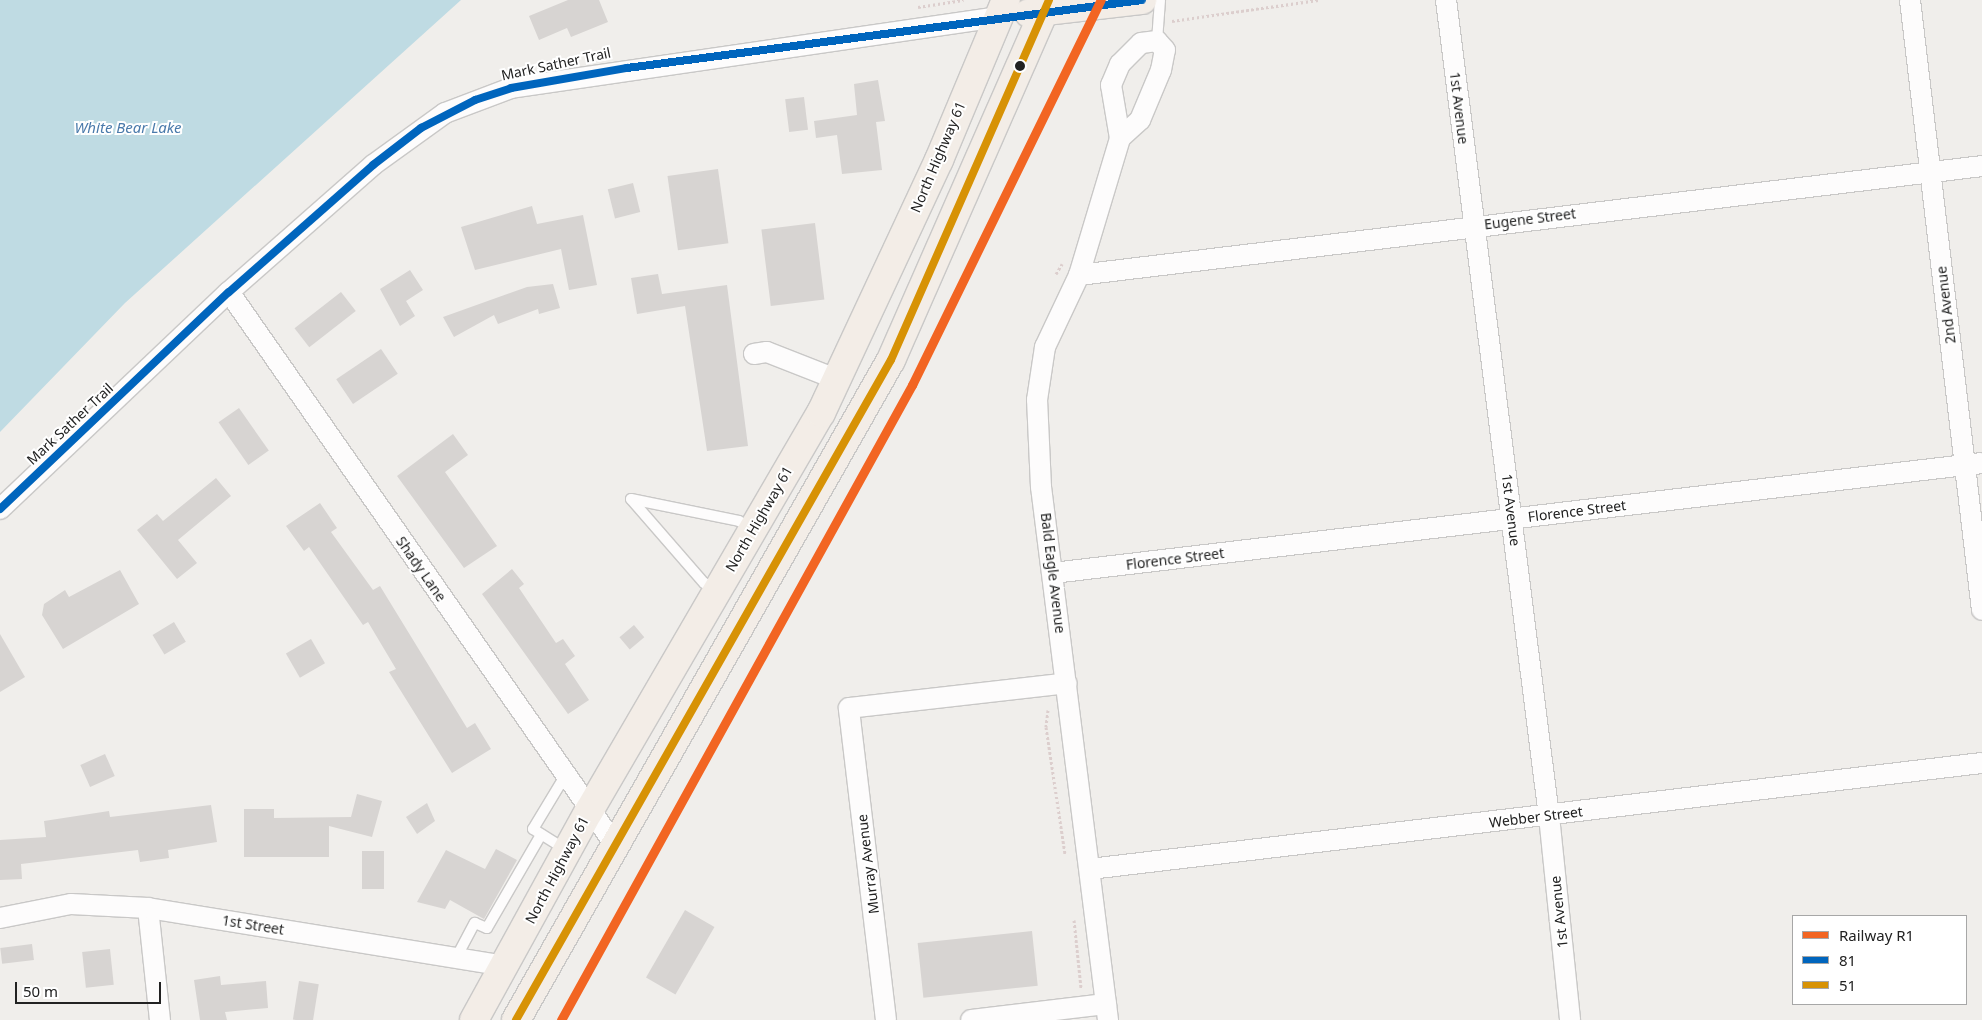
<!DOCTYPE html>
<html>
<head>
<meta charset="utf-8">
<style>
  body { margin:0 }
  #map { position:relative; width:1982px; height:1020px; overflow:hidden; background:#f0eeeb; font-family:"Noto Sans",sans-serif }
  div>[style] { position:absolute }
  .water>* { inset:0; background:#bfdbe3 }
  .building>* { inset:0; background:#d7d4d2; transform-origin:0 0 }
  .path>* { height:3px; margin-top:-1.5px; transform-origin:0; background:repeating-linear-gradient(90deg,#dccecd 0 2.5px,transparent 0 5px) }
  .roads { filter:drop-shadow(1px 0 #c9c8c7) drop-shadow(-1px 0 #c9c8c7) drop-shadow(0 1px #c9c8c7) drop-shadow(0 -1px #c9c8c7) }
  .lane>* { height:10px; margin:-5px; padding:0 5px; transform-origin:5px; border-radius:5px; background:#fdfcfc }
  .street>* { height:20px; margin:-10px; padding:0 10px; transform-origin:10px; border-radius:10px; background:#fdfcfc }
  .primary>* { height:28px; margin:-14px; padding:0 14px; transform-origin:14px; border-radius:14px; background:#f3ede7 }
  .bus-1>* { height:8px; margin:-4px; padding:0 4px; transform-origin:4px; border-radius:4px; background:#0065bd }
  .bus-2>* { height:8px; margin:-4px; padding:0 4px; transform-origin:4px; border-radius:4px; background:#d79205 }
  .rail-1>* { height:9px; margin:-4.5px; padding:0 4.5px; transform-origin:4.5px; border-radius:4.5px; background:#f26522 }
  .dots>* { width:14px; height:14px; translate:-50% -50%; box-sizing:border-box; border:2px solid #fff; border-radius:50% }
  span { translate:-50% -50%; white-space:nowrap; text-align:center; line-height:1.15; -webkit-text-stroke:4px #fff; paint-order:stroke }
  .street-label { font-size:14px; color:#222 }
  .water-label { font-size:15px; color:#4a7aab; font-style:italic }
  .legend { position:absolute; left:1792px; top:915px; width:175px; height:90px; box-sizing:border-box; background:#fff; border:1px solid #a7a7a7; margin:0; padding:6px 9px; list-style:none; font-size:15px; color:#222 }
  .legend li { display:flex; align-items:center; gap:10px; height:25px }
  .legend b { width:25px; border:1px solid #a7a7a7 }
  .scale { position:absolute; left:15px; top:982px; width:146px; height:22px; box-sizing:border-box; border:2px solid #222; border-top:0; padding-left:6px; font-size:15px; line-height:18px; white-space:nowrap; color:#222; -webkit-text-stroke:4px #fff; paint-order:stroke }
</style>
</head>
<body>
<div id="map">
  <div class="water">
    <div style="clip-path:polygon(0 0,461px 0,125px 303px,0 432px)"></div>
  </div>
  <div class="building">
    <div style="clip-path:polygon(568px 0,599px 0,608px 22px,571px 37px,567px 28px,539px 40px,529px 16px)"></div>
    <div style="clip-path:polygon(878px 80px,885px 121px,876px 122px,882px 170px,842px 174px,837px 135px,816px 138px,814px 121px,857px 115px,854px 84px)"></div>
    <div style="left:804px;top:97px;width:33px;height:19px;rotate:83deg"></div>
    <div style="left:718px;top:169px;width:75px;height:51px;rotate:82deg"></div>
    <div style="left:633px;top:183px;width:30px;height:26px;rotate:76deg"></div>
    <div style="clip-path:polygon(532px 206px,537px 224px,583px 215px,597px 285px,569px 290px,561px 249px,475px 270px,461px 227px)"></div>
    <div style="left:815px;top:223px;width:77px;height:54px;rotate:83deg"></div>
    <div style="clip-path:polygon(410px 270px,423px 290px,406px 301px,415px 316px,400px 326px,380px 289px)"></div>
    <div style="clip-path:polygon(658px 274px,662px 294px,727px 285px,748px 446px,707px 451px,685px 306px,637px 314px,631px 278px)"></div>
    <div style="clip-path:polygon(553px 284px,560px 308px,539px 314px,538px 309px,498px 324px,494px 315px,454px 337px,443px 317px,527px 287px)"></div>
    <div style="left:341px;top:292px;width:24px;height:59px;rotate:52deg"></div>
    <div style="left:381px;top:349px;width:30px;height:54px;rotate:56deg"></div>
    <div style="left:239px;top:408px;width:52px;height:25px;rotate:55deg"></div>
    <div style="clip-path:polygon(453px 434px,468px 455px,445px 472px,497px 546px,464px 568px,397px 476px)"></div>
    <div style="clip-path:polygon(216px 478px,231px 496px,178px 540px,197px 563px,177px 579px,137px 530px,157px 514px,163px 521px)"></div>
    <div style="clip-path:polygon(320px 503px,337px 528px,331px 532px,373px 590px,380px 586px,467px 728px,475px 723px,491px 749px,452px 773px,389px 672px,396px 669px,368px 622px,363px 625px,309px 547px,304px 551px,286px 526px)"></div>
    <div style="clip-path:polygon(512px 569px,524px 584px,519px 588px,556px 643px,563px 639px,575px 656px,565px 664px,589px 700px,568px 714px,482px 594px)"></div>
    <div style="clip-path:polygon(120px 570px,139px 604px,63px 649px,42px 615px,44px 604px,65px 590px,69px 597px)"></div>
    <div style="left:174px;top:622px;width:23px;height:25px;rotate:59deg"></div>
    <div style="left:634px;top:625px;width:16px;height:19px;rotate:50deg"></div>
    <div style="clip-path:polygon(0 634px,25px 677px,0 692px)"></div>
    <div style="left:311px;top:639px;width:28px;height:29px;rotate:60deg"></div>
    <div style="left:105px;top:754px;width:24px;height:27px;rotate:66deg"></div>
    <div style="clip-path:polygon(357px 794px,382px 801px,372px 837px,329px 826px,329px 857px,244px 857px,244px 809px,274px 809px,274px 818px,351px 817px)"></div>
    <div style="clip-path:polygon(427px 803px,435px 821px,417px 834px,406px 817px)"></div>
    <div style="clip-path:polygon(211px 805px,217px 842px,168px 850px,169px 858px,140px 862px,138px 850px,21px 864px,22px 879px,0 880px,0 840px,46px 837px,44px 821px,109px 811px,110px 817px)"></div>
    <div style="clip-path:polygon(496px 849px,517px 860px,484px 919px,450px 900px,445px 909px,417px 902px,446px 850px,485px 869px)"></div>
    <div style="left:362px;top:851px;width:22px;height:38px"></div>
    <div style="left:685px;top:910px;width:34px;height:78px;rotate:30deg"></div>
    <div style="left:1032px;top:931px;width:55px;height:115px;rotate:84deg"></div>
    <div style="left:32px;top:944px;width:16px;height:32px;rotate:83deg"></div>
    <div style="left:110px;top:949px;width:36px;height:28px;rotate:84deg"></div>
    <div style="clip-path:polygon(220px 976px,221px 985px,266px 981px,268px 1008px,225px 1012px,227px 1020px,200px 1020px,194px 980px)"></div>
    <div style="left:299px;top:981px;width:20px;height:39px;rotate:9deg"></div>
  </div>
  <div class="path">
    <div style="left:918px;top:7px;width:46px;rotate:-8.8deg"></div>
    <div style="left:1172px;top:21px;width:148px;rotate:-8.2deg"></div>
    <div style="left:1056px;top:274px;width:12px;rotate:-59deg"></div>
    <div style="left:1048px;top:710px;width:17px;rotate:97deg"></div>
    <div style="left:1046px;top:727px;width:128px;rotate:81.5deg"></div>
    <div style="left:1074px;top:920px;width:68px;rotate:84.1deg"></div>
  </div>
  <div class="roads">
    <div class="lane">
      <div style="left:1157px;top:41px;width:41px;rotate:-85.8deg"></div>
      <div style="left:717px;top:589px;width:14px;rotate:-155deg"></div>
      <div style="left:704px;top:583px;width:111px;rotate:-131deg"></div>
      <div style="left:631px;top:499px;width:110px;rotate:11.5deg"></div>
      <div style="left:739px;top:521px;width:16px;rotate:30deg"></div>
      <div style="left:565px;top:776px;width:62px;rotate:121.1deg"></div>
      <div style="left:533px;top:829px;width:39px;rotate:32deg"></div>
      <div style="left:456px;top:958px;width:40px;rotate:-62deg"></div>
      <div style="left:475px;top:923px;width:13px;rotate:23deg"></div>
      <div style="left:487px;top:928px;width:108px;rotate:-59.9deg"></div>
    </div>
    <div class="street">
      <div style="left:1446px;top:0;width:822px;rotate:82.81deg"></div>
      <div style="left:1549px;top:816px;width:205px;rotate:84.1deg"></div>
      <div style="left:1910px;top:0;width:614px;rotate:83.27deg"></div>
      <div style="left:1079px;top:275px;width:910px;rotate:-6.88deg"></div>
      <div style="left:229px;top:292px;width:674px;rotate:55.08deg"></div>
      <div style="left:754px;top:354px;width:13px;rotate:-9deg"></div>
      <div style="left:767px;top:352px;width:74px;rotate:21.4deg"></div>
      <div style="left:0;top:509px;width:315px;rotate:-43.5deg"></div>
      <div style="left:229px;top:292px;width:192px;rotate:-41.4deg"></div>
      <div style="left:373px;top:165px;width:89px;rotate:-35.8deg"></div>
      <div style="left:445px;top:113px;width:71px;rotate:-20.7deg"></div>
      <div style="left:511px;top:88px;width:492px;rotate:-8.3deg"></div>
      <div style="left:1053px;top:573px;width:935px;rotate:-6.75deg"></div>
      <div style="left:1090px;top:869px;width:898px;rotate:-6.78deg"></div>
      <div style="left:148px;top:908px;width:113px;rotate:83.9deg"></div>
      <div style="left:0;top:918px;width:72px;rotate:-11.2deg"></div>
      <div style="left:71px;top:904px;width:77px;rotate:3deg"></div>
      <div style="left:148px;top:908px;width:362px;rotate:9.2deg"></div>
      <div style="left:886px;top:1020px;width:314px;rotate:-96.8deg"></div>
      <div style="left:849px;top:708px;width:219px;rotate:-6.5deg"></div>
      <div style="left:971px;top:1020px;width:136px;rotate:-6.8deg"></div>
      <div style="left:1108px;top:1020px;width:537px;rotate:-97.16deg"></div>
      <div style="left:1041px;top:487px;width:87px;rotate:-92.6deg"></div>
      <div style="left:1037px;top:400px;width:54px;rotate:-81.4deg"></div>
      <div style="left:1045px;top:347px;width:80px;rotate:-64.7deg"></div>
      <div style="left:1079px;top:275px;width:143px;rotate:-73.3deg"></div>
      <div style="left:1120px;top:138px;width:27px;rotate:-42deg"></div>
      <div style="left:1140px;top:120px;width:54px;rotate:-67.2deg"></div>
      <div style="left:1161px;top:70px;width:20px;rotate:-79deg"></div>
      <div style="left:1165px;top:50px;width:12px;rotate:-132deg"></div>
      <div style="left:1157px;top:41px;width:16px;rotate:173deg"></div>
      <div style="left:1141px;top:43px;width:30px;rotate:135deg"></div>
      <div style="left:1120px;top:64px;width:23px;rotate:113deg"></div>
      <div style="left:1111px;top:85px;width:54px;rotate:80.4deg"></div>
    </div>
    <div class="primary">
      <div style="left:1029px;top:13px;width:114px;rotate:-6.6deg"></div>
      <div style="left:474px;top:1020px;width:239px;rotate:-61.2deg"></div>
      <div style="left:589px;top:811px;width:461px;rotate:-59.8deg"></div>
      <div style="left:821px;top:413px;width:279px;rotate:-65deg"></div>
      <div style="left:939px;top:160px;width:173px;rotate:-67.3deg"></div>
      <div style="left:516px;top:1020px;width:759px;rotate:-60.4deg"></div>
      <div style="left:891px;top:360px;width:393px;rotate:-66.3deg"></div>
    </div>
  </div>
  <div class="bus-1">
    <div style="left:0;top:509px;width:315px;rotate:-43.5deg"></div>
    <div style="left:229px;top:292px;width:192px;rotate:-41.4deg"></div>
    <div style="left:373px;top:165px;width:61px;rotate:-37.6deg"></div>
    <div style="left:421px;top:128px;width:61px;rotate:-27.4deg"></div>
    <div style="left:475px;top:100px;width:38px;rotate:-18deg"></div>
    <div style="left:511px;top:88px;width:118px;rotate:-9.8deg"></div>
    <div style="left:627px;top:68px;width:519px;rotate:-7.52deg"></div>
  </div>
  <div class="bus-2">
    <div style="left:516px;top:1020px;width:759px;rotate:-60.4deg"></div>
    <div style="left:891px;top:360px;width:393px;rotate:-66.3deg"></div>
  </div>
  <div class="rail-1">
    <div style="left:561px;top:1020px;width:726px;rotate:-61.07deg"></div>
    <div style="left:912px;top:385px;width:429px;rotate:-63.9deg"></div>
  </div>
  <div class="dots">
    <div style="left:1020px;top:66px;background:#222"></div>
  </div>
  <div class="street-label">
    <span style="left:556px;top:64px;rotate:-12deg">Mark Sather Trail</span>
    <span style="left:1459px;top:108px;rotate:83deg">1st Avenue</span>
    <span style="left:938px;top:157px;rotate:-67deg">North Highway 61</span>
    <span style="left:1530px;top:219px;rotate:-7deg">Eugene Street</span>
    <span style="left:1946px;top:305px;rotate:-97deg">2nd Avenue</span>
    <span style="left:70px;top:424px;rotate:-43deg">Mark Sather Trail</span>
    <span style="left:1511px;top:510px;rotate:83deg">1st Avenue</span>
    <span style="left:1577px;top:511px;rotate:-7deg">Florence Street</span>
    <span style="left:759px;top:519px;rotate:-60deg">North Highway 61</span>
    <span style="left:1175px;top:559px;rotate:-7deg">Florence Street</span>
    <span style="left:421px;top:569px;rotate:55deg">Shady Lane</span>
    <span style="left:1053px;top:573px;rotate:83deg">Bald Eagle Avenue</span>
    <span style="left:1536px;top:817px;rotate:-7deg">Webber Street</span>
    <span style="left:868px;top:864px;rotate:-97deg">Murray Avenue</span>
    <span style="left:557px;top:870px;rotate:-62deg">North Highway 61</span>
    <span style="left:1559px;top:912px;rotate:-96deg">1st Avenue</span>
    <span style="left:253px;top:925px;rotate:9deg">1st Street</span>
  </div>
  <div class="water-label">
    <span style="left:128px;top:128px">White Bear Lake</span>
  </div>
  <ul class="legend">
  <li><b style="height:6px;background:#f26522"></b>Railway R1</li>
  <li><b style="height:6px;background:#0065bd"></b>81</li>
  <li><b style="height:6px;background:#d79205"></b>51</li>
  </ul>
  <div class="scale">50 m</div>
</div>
</body>
</html>
